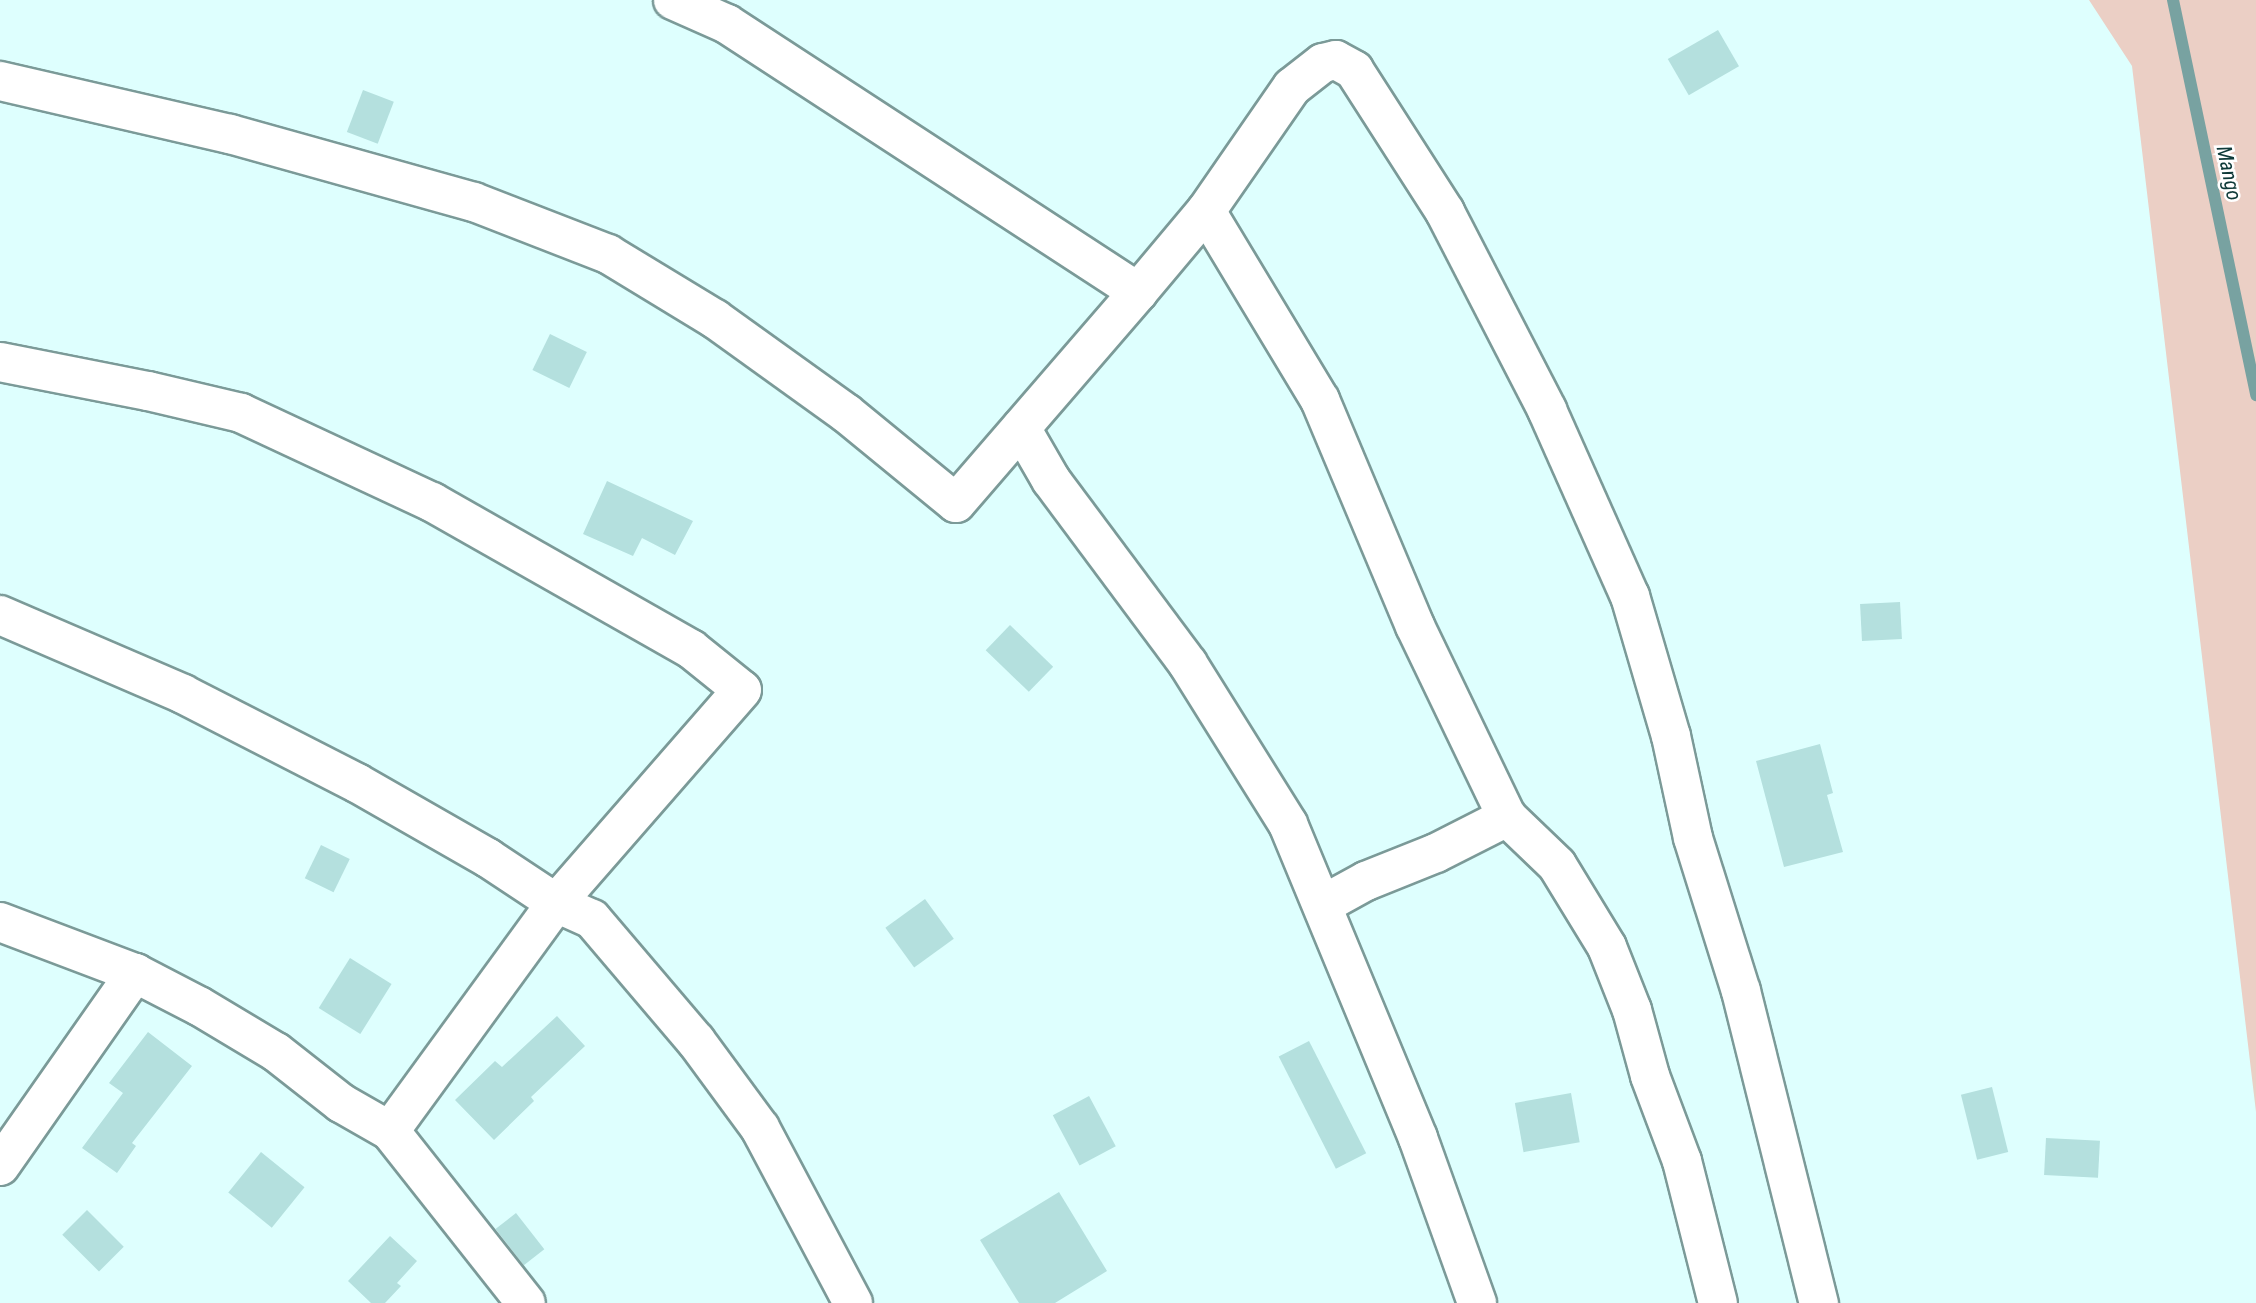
<!DOCTYPE html>
<html>
<head>
<meta charset="utf-8">
<style>
  body { margin:0 }
  #map { position:relative; width:2256px; height:1303px; overflow:hidden; background:#defffe; font-family:"Roboto Condensed",sans-serif }
  div>[style] { position:absolute }
  .green>* { inset:0; background:#ebcfc5 }
  .stream>* { height:12px; margin:-6px; padding:0 6px; transform-origin:6px; border-radius:6px; background:#78a2a1 }
  .building>* { inset:0; background:#b4e0de; transform-origin:0 0 }
  .roads { filter:drop-shadow(2px 0 #7b9a98) drop-shadow(-2px 0 #7b9a98) drop-shadow(0 2px #7b9a98) drop-shadow(0 -2px #7b9a98) }
  .minor>* { height:38px; margin:-19px; padding:0 19px; transform-origin:19px; border-radius:19px; background:#fff }
  span { translate:-50% -50%; white-space:nowrap; text-align:center; line-height:1.15; -webkit-text-stroke:5px #fff; paint-order:stroke }
  .water-label { font-size:21px; color:#0f3a39; font-style:italic }
</style>
</head>
<body>
<div id="map">
  <div class="green">
    <div style="clip-path:polygon(2089px 0,2256px 0,2256px 1112px,2132px 66px)"></div>
  </div>
  <div class="stream">
    <div style="left:2173px;top:0;width:404px;rotate:78.1deg"></div>
  </div>
  <div class="building">
    <div style="left:1718px;top:30px;width:42px;height:58px;rotate:60deg"></div>
    <div style="left:363px;top:90px;width:33px;height:45px;rotate:21deg"></div>
    <div style="left:550px;top:334px;width:41px;height:40px;rotate:26deg"></div>
    <div style="clip-path:polygon(607px 481px,693px 521px,675px 555px,642px 538px,633px 556px,583px 534px)"></div>
    <div style="left:1900px;top:602px;width:37px;height:40px;rotate:87deg"></div>
    <div style="left:1010px;top:625px;width:60px;height:35px;rotate:44deg"></div>
    <div style="clip-path:polygon(1820px 744px,1833px 793px,1827px 795px,1843px 852px,1784px 867px,1756px 761px)"></div>
    <div style="left:321px;top:845px;width:32px;height:37px;rotate:26deg"></div>
    <div style="left:925px;top:899px;width:49px;height:49px;rotate:54deg"></div>
    <div style="left:350px;top:958px;width:49px;height:59px;rotate:32deg"></div>
    <div style="clip-path:polygon(557px 1016px,585px 1046px,531px 1097px,534px 1101px,494px 1140px,455px 1100px,495px 1061px,502px 1067px)"></div>
    <div style="clip-path:polygon(148px 1032px,192px 1066px,132px 1143px,136px 1146px,117px 1173px,82px 1148px,123px 1093px,109px 1083px)"></div>
    <div style="left:1309px;top:1041px;width:126px;height:34px;rotate:63deg"></div>
    <div style="left:1992px;top:1087px;width:67px;height:32px;rotate:76deg"></div>
    <div style="left:1571px;top:1093px;width:50px;height:57px;rotate:80deg"></div>
    <div style="left:1089px;top:1096px;width:57px;height:41px;rotate:62deg"></div>
    <div style="left:2046px;top:1138px;width:54px;height:37px;rotate:3deg"></div>
    <div style="left:261px;top:1152px;width:56px;height:52px;rotate:39deg"></div>
    <div style="clip-path:polygon(1059px 1192px,1107px 1271px,1055px 1303px,1019px 1303px,980px 1240px)"></div>
    <div style="left:87px;top:1210px;width:52px;height:35px;rotate:45deg"></div>
    <div style="left:516px;top:1213px;width:46px;height:26px;rotate:52deg"></div>
    <div style="clip-path:polygon(390px 1236px,417px 1261px,397px 1283px,401px 1286px,385px 1303px,371px 1303px,348px 1281px)"></div>
  </div>
  <div class="roads">
    <div class="minor">
      <div style="left:673px;top:0;width:59px;rotate:24deg"></div>
      <div style="left:727px;top:24px;width:491px;rotate:33.1deg"></div>
      <div style="left:1138px;top:292px;width:106px;rotate:-50deg"></div>
      <div style="left:1206px;top:211px;width:221px;rotate:58.9deg"></div>
      <div style="left:1320px;top:400px;width:245px;rotate:67.2deg"></div>
      <div style="left:1415px;top:626px;width:212px;rotate:64.3deg"></div>
      <div style="left:1507px;top:817px;width:69px;rotate:43.8deg"></div>
      <div style="left:1557px;top:865px;width:96px;rotate:58.6deg"></div>
      <div style="left:1607px;top:947px;width:68px;rotate:68.4deg"></div>
      <div style="left:1632px;top:1010px;width:68px;rotate:74.7deg"></div>
      <div style="left:1650px;top:1076px;width:91px;rotate:69.4deg"></div>
      <div style="left:1682px;top:1161px;width:146px;rotate:75.8deg"></div>
      <div style="left:0;top:81px;width:236px;rotate:13deg"></div>
      <div style="left:230px;top:134px;width:253px;rotate:15.6deg"></div>
      <div style="left:474px;top:202px;width:144px;rotate:21.2deg"></div>
      <div style="left:608px;top:254px;width:125px;rotate:31.3deg"></div>
      <div style="left:715px;top:319px;width:161px;rotate:35.7deg"></div>
      <div style="left:846px;top:413px;width:142px;rotate:39.3deg"></div>
      <div style="left:956px;top:503px;width:279px;rotate:-49.2deg"></div>
      <div style="left:1206px;top:211px;width:151px;rotate:-55.3deg"></div>
      <div style="left:1292px;top:87px;width:39px;rotate:-38deg"></div>
      <div style="left:1323px;top:63px;width:13px;rotate:-13deg"></div>
      <div style="left:1336px;top:60px;width:21px;rotate:29deg"></div>
      <div style="left:1354px;top:70px;width:169px;rotate:57.3deg"></div>
      <div style="left:1445px;top:212px;width:223px;rotate:62.7deg"></div>
      <div style="left:1547px;top:410px;width:204px;rotate:66deg"></div>
      <div style="left:1630px;top:596px;width:146px;rotate:73.7deg"></div>
      <div style="left:1671px;top:736px;width:104px;rotate:77.8deg"></div>
      <div style="left:1693px;top:838px;width:160px;rotate:72.6deg"></div>
      <div style="left:1741px;top:991px;width:322px;rotate:76deg"></div>
      <div style="left:0;top:362px;width:151px;rotate:11.1deg"></div>
      <div style="left:148px;top:391px;width:96px;rotate:13.3deg"></div>
      <div style="left:241px;top:413px;width:211px;rotate:25deg"></div>
      <div style="left:432px;top:502px;width:298px;rotate:29.6deg"></div>
      <div style="left:691px;top:649px;width:65px;rotate:38.8deg"></div>
      <div style="left:742px;top:690px;width:283px;rotate:131.1deg"></div>
      <div style="left:556px;top:903px;width:282px;rotate:126.1deg"></div>
      <div style="left:1021px;top:428px;width:60px;rotate:60deg"></div>
      <div style="left:1051px;top:480px;width:229px;rotate:53.3deg"></div>
      <div style="left:1188px;top:664px;width:189px;rotate:58deg"></div>
      <div style="left:1288px;top:824px;width:340px;rotate:67.5deg"></div>
      <div style="left:1418px;top:1138px;width:175px;rotate:70.3deg"></div>
      <div style="left:0;top:615px;width:199px;rotate:23.3deg"></div>
      <div style="left:183px;top:694px;width:195px;rotate:27.1deg"></div>
      <div style="left:357px;top:783px;width:151px;rotate:29.8deg"></div>
      <div style="left:488px;top:858px;width:82px;rotate:33.5deg"></div>
      <div style="left:556px;top:903px;width:39px;rotate:24deg"></div>
      <div style="left:592px;top:919px;width:160px;rotate:49.6deg"></div>
      <div style="left:696px;top:1041px;width:108px;rotate:53.7deg"></div>
      <div style="left:760px;top:1128px;width:198px;rotate:62deg"></div>
      <div style="left:1324px;top:904px;width:48px;rotate:-28.7deg"></div>
      <div style="left:1366px;top:881px;width:75px;rotate:-21.8deg"></div>
      <div style="left:1436px;top:853px;width:80px;rotate:-26.9deg"></div>
      <div style="left:0;top:922px;width:144px;rotate:20.7deg"></div>
      <div style="left:135px;top:973px;width:72px;rotate:27.3deg"></div>
      <div style="left:199px;top:1006px;width:90px;rotate:30.9deg"></div>
      <div style="left:276px;top:1052px;width:83px;rotate:38.1deg"></div>
      <div style="left:341px;top:1103px;width:56px;rotate:29.7deg"></div>
      <div style="left:390px;top:1131px;width:219px;rotate:51.7deg"></div>
      <div style="left:0;top:1166px;width:236px;rotate:-55deg"></div>
    </div>
  </div>
  <div class="water-label">
    <span style="left:2229px;top:173px;rotate:78deg">Mango</span>
  </div>
</div>
</body>
</html>
